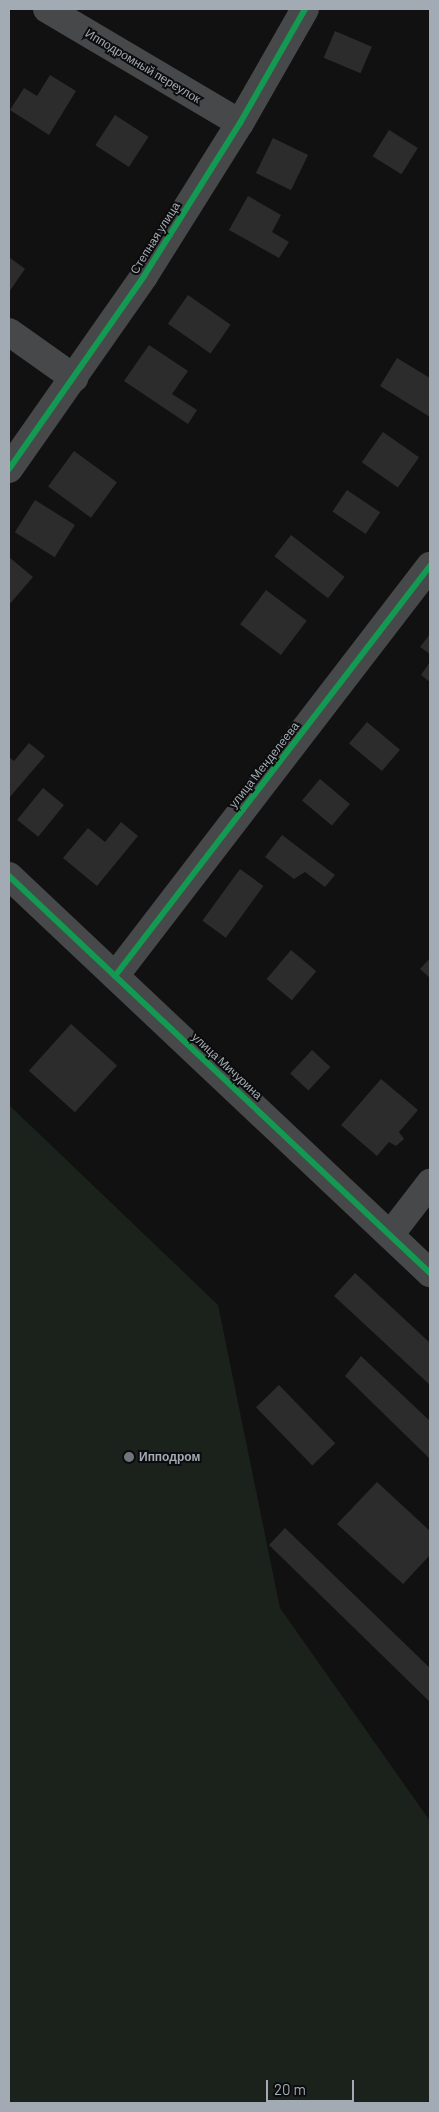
<!DOCTYPE html>
<html>
<head>
<meta charset="utf-8">
<style>
  body { margin:0 }
  #map { position:relative; width:439px; height:2112px; overflow:hidden; background:#111112; font-family:Barlow,sans-serif }
  div>[style] { position:absolute }
  .green>* { inset:0; background:#1b221c }
  .building>* { inset:0; background:#2c2c2d; transform-origin:0 0 }
  .minor>* { height:28px; margin:-14px; padding:0 14px; transform-origin:14px; border-radius:14px; background:#46484a }
  .cycleway>* { height:6px; margin:-3px; padding:0 3px; transform-origin:3px; border-radius:3px; background:#139951 }
  .dots>* { width:14px; height:14px; translate:-50% -50%; box-sizing:border-box; border:2px solid #0c0c0d; border-radius:50% }
  span { translate:-50% -50%; white-space:nowrap; text-align:center; line-height:1.15; -webkit-text-stroke:4px #0c0c0d; paint-order:stroke }
  .street-label { font-size:12px; color:#a2abb3 }
  .poi-label { font-size:12px; color:#a2abb3; font-weight:700 }
  .left { translate:0 -50%; text-align:left }
  .frame { position:absolute; inset:0; border:10px solid #a2abb3; pointer-events:none }
  .scale { position:absolute; left:266px; top:2080px; width:88px; height:22px; box-sizing:border-box; border:2px solid #a2abb3; border-top:0; padding-left:6px; font-size:15px; line-height:18px; white-space:nowrap; color:#a2abb3; -webkit-text-stroke:4px #0c0c0d; paint-order:stroke }
</style>
</head>
<body>
<div id="map">
  <div class="green">
    <div style="clip-path:polygon(9px 1105px,218px 1305px,280px 1608px,430px 1821px,430px 2103px,9px 2103px)"></div>
  </div>
  <div class="building">
    <div style="left:335px;top:31px;width:40px;height:29px;rotate:23deg"></div>
    <div style="clip-path:polygon(50px 75px,76px 91px,49px 135px,10px 110px,24px 88px,37px 96px)"></div>
    <div style="left:115px;top:115px;width:40px;height:36px;rotate:33deg"></div>
    <div style="left:389px;top:130px;width:34px;height:31px;rotate:32deg"></div>
    <div style="left:273px;top:138px;width:39px;height:39px;rotate:26deg"></div>
    <div style="clip-path:polygon(248px 196px,281px 215px,272px 232px,289px 242px,279px 258px,229px 230px)"></div>
    <div style="clip-path:polygon(9px 257px,25px 269px,9px 292px)"></div>
    <div style="left:188px;top:295px;width:52px;height:35px;rotate:35deg"></div>
    <div style="clip-path:polygon(149px 345px,188px 371px,172px 394px,197px 410px,188px 424px,124px 381px)"></div>
    <div style="clip-path:polygon(397px 358px,430px 378px,430px 417px,380px 386px)"></div>
    <div style="left:383px;top:432px;width:44px;height:37px;rotate:35deg"></div>
    <div style="left:74px;top:451px;width:53px;height:44px;rotate:36deg"></div>
    <div style="left:347px;top:490px;width:40px;height:26px;rotate:34deg"></div>
    <div style="left:35px;top:500px;width:47px;height:38px;rotate:32deg"></div>
    <div style="left:291px;top:535px;width:68px;height:27px;rotate:38deg"></div>
    <div style="clip-path:polygon(9px 557px,33px 577px,9px 605px)"></div>
    <div style="left:266px;top:590px;width:51px;height:43px;rotate:37deg"></div>
    <div style="clip-path:polygon(430px 634px,430px 654px,420px 647px)"></div>
    <div style="clip-path:polygon(430px 662px,430px 682px,421px 675px)"></div>
    <div style="left:367px;top:722px;width:43px;height:28px;rotate:40deg"></div>
    <div style="clip-path:polygon(29px 743px,45px 756px,9px 798px,9px 757px,14px 761px)"></div>
    <div style="left:320px;top:779px;width:39px;height:28px;rotate:40deg"></div>
    <div style="left:43px;top:788px;width:27px;height:41px;rotate:39deg"></div>
    <div style="clip-path:polygon(121px 822px,138px 836px,97px 886px,63px 858px,88px 828px,105px 842px)"></div>
    <div style="clip-path:polygon(282px 835px,335px 875px,325px 887px,305px 872px,294px 879px,265px 857px)"></div>
    <div style="left:240px;top:869px;width:29px;height:64px;rotate:36deg"></div>
    <div style="left:291px;top:950px;width:33px;height:38px;rotate:40deg"></div>
    <div style="clip-path:polygon(430px 958px,430px 978px,420px 969px)"></div>
    <div style="left:71px;top:1024px;width:62px;height:63px;rotate:42deg"></div>
    <div style="left:312px;top:1050px;width:25px;height:32px;rotate:43deg"></div>
    <div style="clip-path:polygon(381px 1079px,418px 1110px,399px 1132px,404px 1139px,396px 1146px,389px 1142px,377px 1156px,341px 1125px)"></div>
    <div style="clip-path:polygon(355px 1273px,430px 1343px,430px 1385px,334px 1296px)"></div>
    <div style="clip-path:polygon(361px 1356px,430px 1421px,430px 1459px,345px 1376px)"></div>
    <div style="left:279px;top:1385px;width:81px;height:32px;rotate:46deg"></div>
    <div style="clip-path:polygon(377px 1482px,430px 1531px,430px 1555px,403px 1584px,337px 1524px)"></div>
    <div style="clip-path:polygon(285px 1528px,430px 1668px,430px 1702px,269px 1545px)"></div>
  </div>
  <div class="minor">
    <div style="left:47px;top:9px;width:224px;rotate:30.6deg"></div>
    <div style="left:9px;top:332px;width:80px;rotate:35.3deg"></div>
    <div style="left:9px;top:469px;width:236px;rotate:-55deg"></div>
    <div style="left:144px;top:276px;width:181px;rotate:-57.9deg"></div>
    <div style="left:240px;top:123px;width:131px;rotate:-60.3deg"></div>
    <div style="left:9px;top:876px;width:579px;rotate:43.32deg"></div>
    <div style="left:115px;top:976px;width:517px;rotate:-52.47deg"></div>
    <div style="left:390px;top:1235px;width:66px;rotate:-52.4deg"></div>
  </div>
  <div class="cycleway">
    <div style="left:9px;top:469px;width:236px;rotate:-55deg"></div>
    <div style="left:144px;top:276px;width:181px;rotate:-57.9deg"></div>
    <div style="left:240px;top:123px;width:131px;rotate:-60.3deg"></div>
    <div style="left:9px;top:876px;width:579px;rotate:43.32deg"></div>
    <div style="left:115px;top:976px;width:517px;rotate:-52.47deg"></div>
  </div>
  <div class="dots">
    <div style="left:129px;top:1457px;background:#6f757b"></div>
  </div>
  <div class="street-label">
    <span style="left:143px;top:66px;rotate:31deg">Ипподромный переулок</span>
    <span style="left:155px;top:238px;rotate:-58deg">Степная улица</span>
    <span style="left:264px;top:765px;rotate:-52deg">улица Менделеева</span>
    <span style="left:227px;top:1066px;rotate:43deg">улица Мичурина</span>
  </div>
  <div class="poi-label">
    <span class="left" style="left:139px;top:1457px">Ипподром</span>
  </div>
  <div class="frame"></div>
  <div class="scale">20 m</div>
</div>
</body>
</html>
